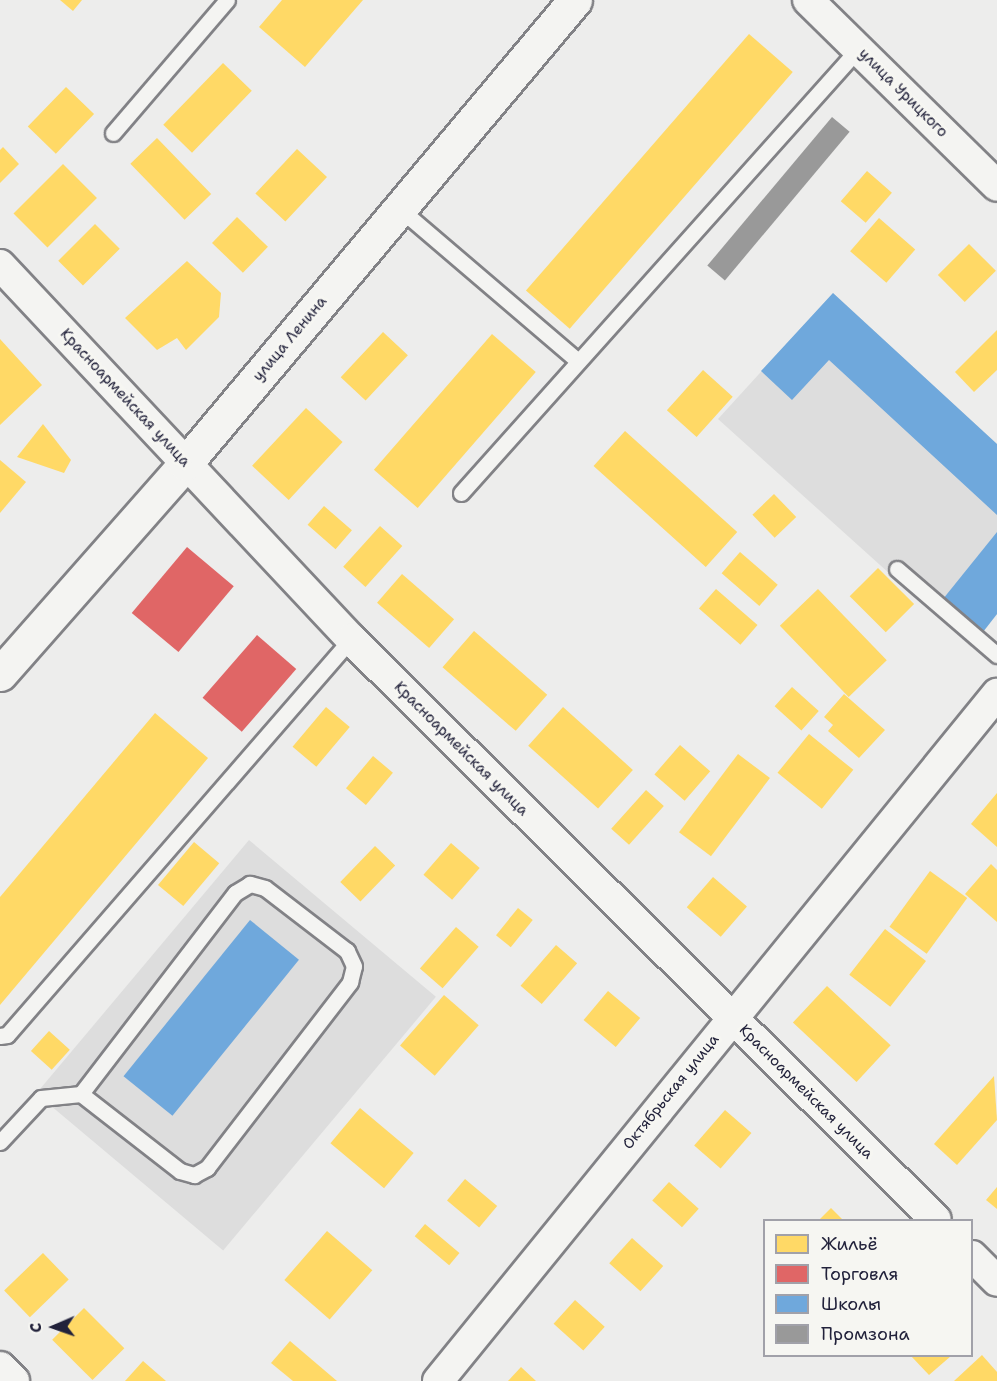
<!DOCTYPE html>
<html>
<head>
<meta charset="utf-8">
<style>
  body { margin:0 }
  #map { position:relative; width:997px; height:1381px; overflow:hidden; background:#ededec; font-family:"Shantell Sans",sans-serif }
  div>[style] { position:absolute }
  .built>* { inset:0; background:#ddd; transform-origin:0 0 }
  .homes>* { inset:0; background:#ffd966; transform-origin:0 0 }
  .shops>* { inset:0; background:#e06666; transform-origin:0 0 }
  .schools>* { inset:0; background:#6fa8dc; transform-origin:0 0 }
  .industry>* { inset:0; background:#999; transform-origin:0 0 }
  .roads { filter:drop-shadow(2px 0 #828286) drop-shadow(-2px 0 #828286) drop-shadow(0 2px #828286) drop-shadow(0 -2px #828286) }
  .service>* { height:15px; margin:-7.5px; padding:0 7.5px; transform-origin:7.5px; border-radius:7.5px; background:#f4f4f2 }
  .minor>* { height:30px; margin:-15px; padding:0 15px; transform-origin:15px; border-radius:15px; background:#f4f4f2 }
  .tertiary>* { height:33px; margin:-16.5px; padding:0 16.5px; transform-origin:16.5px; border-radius:16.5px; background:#f4f4f2 }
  span { translate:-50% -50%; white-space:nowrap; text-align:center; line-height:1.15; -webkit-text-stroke:6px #f6f6f2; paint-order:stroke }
  .street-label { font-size:15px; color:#22223b }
  .legend { position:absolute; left:763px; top:1219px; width:210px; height:138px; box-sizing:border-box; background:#f6f6f2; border:2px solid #a1a1a9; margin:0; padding:8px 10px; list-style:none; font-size:18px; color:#22223b }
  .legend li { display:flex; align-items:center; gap:12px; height:30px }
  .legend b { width:30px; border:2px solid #a1a1a9 }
  .north { position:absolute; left:24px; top:1297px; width:60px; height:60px; -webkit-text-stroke:4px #f6f6f2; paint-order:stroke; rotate:268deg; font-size:16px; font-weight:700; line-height:24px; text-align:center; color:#22223b }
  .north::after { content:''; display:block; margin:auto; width:21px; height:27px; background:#22223b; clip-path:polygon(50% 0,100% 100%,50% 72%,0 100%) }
</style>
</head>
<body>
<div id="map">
  <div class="built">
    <div style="clip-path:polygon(833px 293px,997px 444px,997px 614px,971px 647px,718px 419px)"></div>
    <div style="left:249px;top:840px;width:244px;height:331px;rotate:40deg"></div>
  </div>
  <div class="homes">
    <div style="clip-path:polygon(60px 0,82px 0,73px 11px)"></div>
    <div style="clip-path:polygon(282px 0,363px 0,305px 67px,259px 27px)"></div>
    <div style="left:749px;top:34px;width:58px;height:340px;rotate:41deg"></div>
    <div style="left:223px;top:63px;width:40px;height:86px;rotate:44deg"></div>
    <div style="left:66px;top:87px;width:39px;height:55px;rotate:44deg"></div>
    <div style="left:157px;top:138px;width:78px;height:37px;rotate:46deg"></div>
    <div style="clip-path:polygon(3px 147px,19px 164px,0 183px,0 150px)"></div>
    <div style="left:297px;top:149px;width:41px;height:61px;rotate:43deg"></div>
    <div style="left:63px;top:164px;width:48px;height:70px;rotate:45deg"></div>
    <div style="left:867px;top:171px;width:33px;height:40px;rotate:41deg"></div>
    <div style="left:237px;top:217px;width:43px;height:36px;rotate:44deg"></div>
    <div style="left:879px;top:218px;width:48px;height:44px;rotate:41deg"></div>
    <div style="left:95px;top:224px;width:35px;height:52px;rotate:45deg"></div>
    <div style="left:969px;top:244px;width:38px;height:44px;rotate:45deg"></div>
    <div style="clip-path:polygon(187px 261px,221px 293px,219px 317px,186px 350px,177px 338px,157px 350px,125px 318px)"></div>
    <div style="clip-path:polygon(997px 330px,997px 370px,974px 392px,955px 372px)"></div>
    <div style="left:383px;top:332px;width:34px;height:62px;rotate:43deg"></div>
    <div style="left:492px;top:334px;width:58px;height:180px;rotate:41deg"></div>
    <div style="clip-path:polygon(0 339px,42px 385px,0 425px)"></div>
    <div style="left:703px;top:370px;width:40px;height:54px;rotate:42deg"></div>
    <div style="left:306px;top:408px;width:50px;height:79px;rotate:43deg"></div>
    <div style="clip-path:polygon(43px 424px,71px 460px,64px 473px,17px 457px)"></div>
    <div style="left:625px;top:431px;width:151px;height:47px;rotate:42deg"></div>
    <div style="clip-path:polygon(0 460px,26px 482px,0 513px)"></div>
    <div style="left:774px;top:494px;width:32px;height:30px;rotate:46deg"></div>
    <div style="left:324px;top:506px;width:37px;height:25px;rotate:41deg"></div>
    <div style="left:380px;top:526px;width:30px;height:55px;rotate:42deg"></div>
    <div style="left:740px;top:552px;width:50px;height:28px;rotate:41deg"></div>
    <div style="left:878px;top:568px;width:51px;height:40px;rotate:45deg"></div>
    <div style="left:402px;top:574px;width:69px;height:38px;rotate:41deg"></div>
    <div style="left:716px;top:589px;width:55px;height:26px;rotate:41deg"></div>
    <div style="left:818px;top:589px;width:99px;height:53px;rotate:46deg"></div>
    <div style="left:474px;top:631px;width:97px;height:48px;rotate:41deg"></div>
    <div style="left:792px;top:687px;width:36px;height:26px;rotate:42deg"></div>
    <div style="clip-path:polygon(844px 694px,885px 730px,859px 758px,828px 731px,833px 725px,824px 717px)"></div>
    <div style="left:326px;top:707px;width:31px;height:52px;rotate:40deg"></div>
    <div style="left:563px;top:707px;width:94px;height:52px;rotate:42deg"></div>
    <div style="clip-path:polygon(155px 713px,208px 758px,0 1005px,0 897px)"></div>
    <div style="left:809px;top:734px;width:57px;height:50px;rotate:39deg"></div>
    <div style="left:680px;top:745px;width:40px;height:39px;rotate:41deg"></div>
    <div style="left:738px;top:754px;width:40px;height:98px;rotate:37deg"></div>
    <div style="left:373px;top:756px;width:26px;height:42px;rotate:40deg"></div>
    <div style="left:646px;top:790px;width:24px;height:52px;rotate:42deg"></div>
    <div style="clip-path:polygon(997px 793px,997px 847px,971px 824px)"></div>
    <div style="left:194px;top:842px;width:33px;height:56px;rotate:40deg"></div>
    <div style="left:451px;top:843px;width:38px;height:42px;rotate:41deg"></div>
    <div style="left:375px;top:846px;width:28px;height:50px;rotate:44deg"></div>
    <div style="clip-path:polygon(991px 864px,997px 870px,997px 922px,965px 894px)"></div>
    <div style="left:930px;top:871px;width:46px;height:69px;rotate:36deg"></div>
    <div style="left:713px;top:877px;width:45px;height:40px;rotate:41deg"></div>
    <div style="left:518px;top:908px;width:19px;height:35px;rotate:39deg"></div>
    <div style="left:456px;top:927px;width:30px;height:55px;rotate:41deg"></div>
    <div style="left:885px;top:929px;width:52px;height:58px;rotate:38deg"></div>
    <div style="left:556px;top:945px;width:28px;height:54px;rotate:41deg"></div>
    <div style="left:827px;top:986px;width:87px;height:50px;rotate:43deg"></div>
    <div style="left:608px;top:991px;width:42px;height:38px;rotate:40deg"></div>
    <div style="left:444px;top:995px;width:46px;height:67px;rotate:41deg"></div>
    <div style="left:49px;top:1031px;width:28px;height:27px;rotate:42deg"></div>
    <div style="clip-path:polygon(994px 1076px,997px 1120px,957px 1165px,934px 1144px)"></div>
    <div style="left:360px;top:1108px;width:70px;height:46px;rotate:40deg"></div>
    <div style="left:725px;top:1110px;width:35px;height:47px;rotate:41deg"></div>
    <div style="left:465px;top:1179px;width:42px;height:28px;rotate:40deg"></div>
    <div style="left:669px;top:1182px;width:40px;height:25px;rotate:42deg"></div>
    <div style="clip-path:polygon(997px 1187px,997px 1209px,986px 1200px)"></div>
    <div style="clip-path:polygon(831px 1208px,843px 1220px,819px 1220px)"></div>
    <div style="left:425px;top:1224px;width:45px;height:16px;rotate:40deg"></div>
    <div style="left:327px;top:1231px;width:60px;height:65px;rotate:41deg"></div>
    <div style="left:632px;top:1238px;width:42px;height:34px;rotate:42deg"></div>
    <div style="left:43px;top:1253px;width:37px;height:54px;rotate:46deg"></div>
    <div style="left:575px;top:1300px;width:40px;height:32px;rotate:42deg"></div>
    <div style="left:84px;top:1308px;width:57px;height:45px;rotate:45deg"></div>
    <div style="clip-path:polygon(290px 1341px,337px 1381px,293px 1381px,271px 1363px)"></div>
    <div style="clip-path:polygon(982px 1355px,997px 1372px,997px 1381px,954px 1381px)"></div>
    <div style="clip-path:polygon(911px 1356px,951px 1356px,929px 1375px)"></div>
    <div style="clip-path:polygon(143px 1361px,166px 1381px,125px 1381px)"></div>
    <div style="clip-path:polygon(521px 1367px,536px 1381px,508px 1381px)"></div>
  </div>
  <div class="shops">
    <div style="left:187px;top:547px;width:61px;height:86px;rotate:40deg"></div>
    <div style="left:257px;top:635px;width:52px;height:83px;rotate:41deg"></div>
  </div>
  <div class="schools">
    <div style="clip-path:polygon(833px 293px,997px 444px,997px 515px,829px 360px,792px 400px,761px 371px)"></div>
    <div style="clip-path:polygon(997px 532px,997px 614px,983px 632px,943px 599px)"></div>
    <div style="left:250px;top:920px;width:63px;height:201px;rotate:39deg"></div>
  </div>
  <div class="industry">
    <div style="left:832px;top:117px;width:23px;height:194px;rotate:40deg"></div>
  </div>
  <div class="roads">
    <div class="service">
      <div style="left:113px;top:133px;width:175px;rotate:-49.4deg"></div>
      <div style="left:400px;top:209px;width:234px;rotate:40.5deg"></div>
      <div style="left:461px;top:493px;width:596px;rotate:-48.2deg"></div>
      <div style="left:897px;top:569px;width:132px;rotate:40.7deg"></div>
      <div style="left:0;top:1036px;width:7px;rotate:-8deg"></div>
      <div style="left:7px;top:1035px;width:525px;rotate:-49.02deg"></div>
      <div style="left:0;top:1142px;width:60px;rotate:-47deg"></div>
      <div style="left:41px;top:1098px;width:40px;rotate:-5.7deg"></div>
      <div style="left:81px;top:1094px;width:125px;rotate:37.9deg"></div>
      <div style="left:180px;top:1171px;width:15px;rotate:16deg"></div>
      <div style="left:194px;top:1175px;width:15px;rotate:-28deg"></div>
      <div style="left:207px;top:1168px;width:235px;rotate:-52.4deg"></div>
      <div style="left:350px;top:982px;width:16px;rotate:-76deg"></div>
      <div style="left:354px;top:966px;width:17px;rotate:-115deg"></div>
      <div style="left:347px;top:951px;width:103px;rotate:-142.5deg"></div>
      <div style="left:265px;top:888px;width:16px;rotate:-165deg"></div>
      <div style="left:250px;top:884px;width:17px;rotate:149deg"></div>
      <div style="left:235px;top:893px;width:253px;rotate:127.5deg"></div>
    </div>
    <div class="minor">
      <div style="left:808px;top:0;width:265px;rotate:44.5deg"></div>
      <div style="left:0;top:265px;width:513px;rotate:46.82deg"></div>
      <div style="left:351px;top:639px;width:824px;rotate:44.8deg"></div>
      <div style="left:972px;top:1256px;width:35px;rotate:45deg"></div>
      <div style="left:0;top:1367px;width:20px;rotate:45deg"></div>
      <div style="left:438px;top:1381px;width:886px;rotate:-50.87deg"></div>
    </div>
    <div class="tertiary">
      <div style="left:0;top:674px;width:280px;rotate:-48.6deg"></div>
      <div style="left:185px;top:464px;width:606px;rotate:-49.95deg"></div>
    </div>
  </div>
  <div class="street-label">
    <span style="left:903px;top:93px;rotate:45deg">улица Урицкого</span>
    <span style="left:290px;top:339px;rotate:-50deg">улица Ленина</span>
    <span style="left:125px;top:398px;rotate:47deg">Красноармейская улица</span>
    <span style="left:461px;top:749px;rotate:45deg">Красноармейская улица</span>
    <span style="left:671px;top:1092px;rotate:-51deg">Октябрьская улица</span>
    <span style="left:806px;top:1092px;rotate:45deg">Красноармейская улица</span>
  </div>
  <ul class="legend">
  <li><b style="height:16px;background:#ffd966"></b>Жильё</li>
  <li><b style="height:16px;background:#e06666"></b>Торговля</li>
  <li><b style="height:16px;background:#6fa8dc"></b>Школы</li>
  <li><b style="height:16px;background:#999"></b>Промзона</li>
  </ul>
  <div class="north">С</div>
</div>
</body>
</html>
